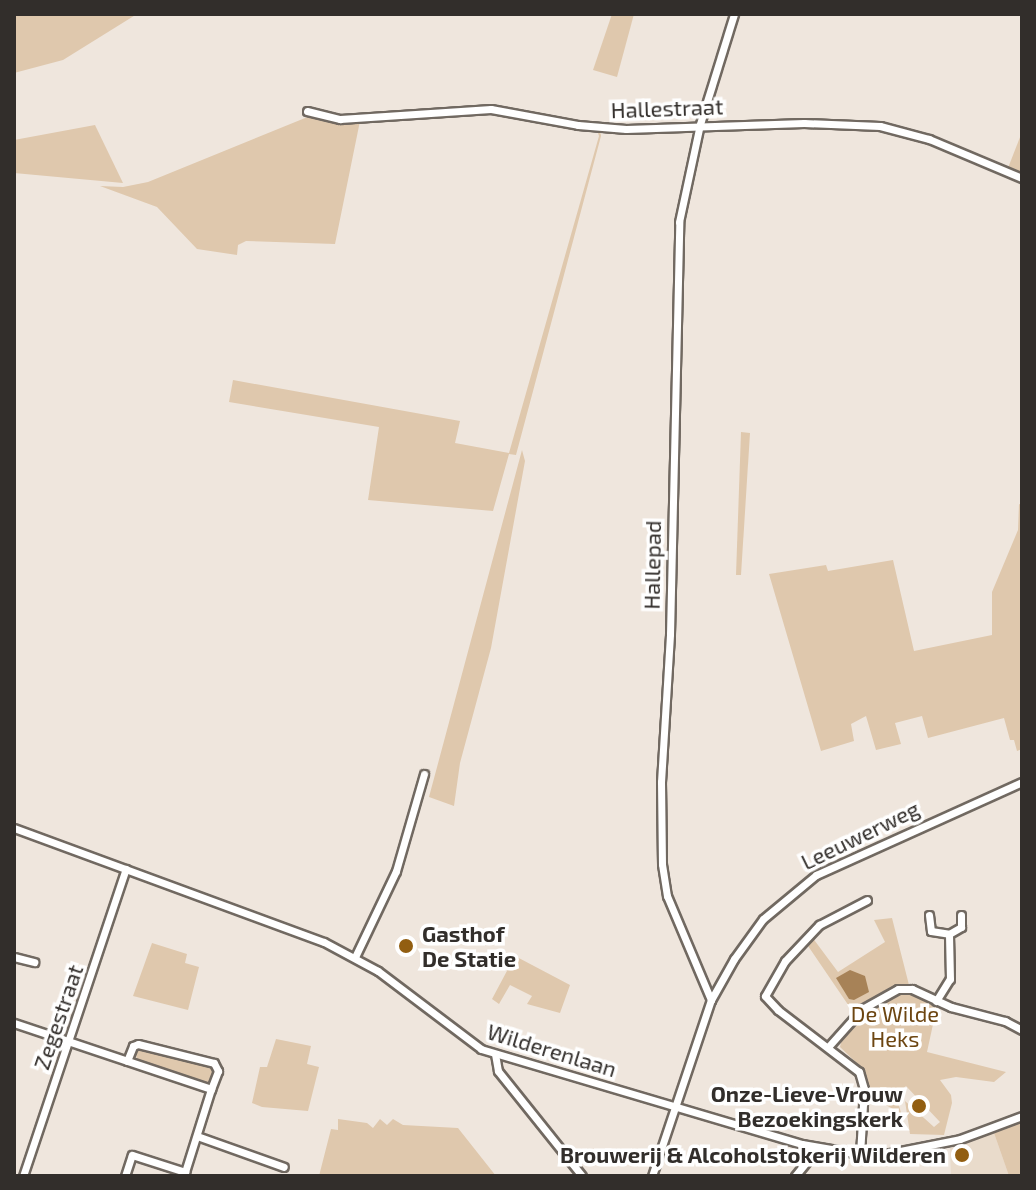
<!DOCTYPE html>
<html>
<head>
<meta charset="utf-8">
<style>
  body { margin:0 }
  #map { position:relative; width:1036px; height:1190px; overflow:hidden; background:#efe6dd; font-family:"Exo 2",sans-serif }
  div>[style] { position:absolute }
  .built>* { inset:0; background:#e9dbcb }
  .green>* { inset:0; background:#dfc8ad }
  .water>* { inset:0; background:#a78257 }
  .roads { filter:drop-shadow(2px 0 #716961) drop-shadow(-2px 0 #716961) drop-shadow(0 2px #716961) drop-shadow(0 -2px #716961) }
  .street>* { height:7px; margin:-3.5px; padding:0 3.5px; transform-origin:3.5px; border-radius:3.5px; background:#fff }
  .dots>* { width:22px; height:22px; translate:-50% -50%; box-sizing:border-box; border:4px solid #fff; border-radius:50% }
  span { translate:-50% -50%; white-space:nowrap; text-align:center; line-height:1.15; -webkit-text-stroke:7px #fff; paint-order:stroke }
  .street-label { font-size:22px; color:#322e2b }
  .poi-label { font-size:22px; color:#322e2b; font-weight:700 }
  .left { translate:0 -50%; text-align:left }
  .right { translate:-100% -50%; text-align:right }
  .park-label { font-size:22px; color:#6d4612 }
  .frame { position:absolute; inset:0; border:16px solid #322e2b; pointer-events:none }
</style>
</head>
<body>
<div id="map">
  <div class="built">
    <div style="clip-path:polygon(994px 1133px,1009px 1176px,951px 1176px,950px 1148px)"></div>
  </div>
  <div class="green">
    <div style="clip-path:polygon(14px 14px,137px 14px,63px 60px,14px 73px)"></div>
    <div style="clip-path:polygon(612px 14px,634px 14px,617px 77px,593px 70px)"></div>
    <div style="clip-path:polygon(310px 116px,360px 121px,335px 244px,246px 241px,238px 245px,237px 255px,197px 249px,157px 207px,100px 186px,123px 187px,148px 182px)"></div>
    <div style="clip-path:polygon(95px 125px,123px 183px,14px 173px,14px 140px)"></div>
    <div style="clip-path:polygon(597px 130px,600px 130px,601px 136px,516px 455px,509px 454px,493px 511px,368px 500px,379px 427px,229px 402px,233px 380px,460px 421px,455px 443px,509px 453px,599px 136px)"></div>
    <div style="clip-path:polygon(1022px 132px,1022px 174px,1008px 168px)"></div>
    <div style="clip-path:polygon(741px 432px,750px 433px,741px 575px,736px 575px)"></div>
    <div style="clip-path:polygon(522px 450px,525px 461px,491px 648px,460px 763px,454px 806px,429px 797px)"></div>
    <div style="clip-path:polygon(1019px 504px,1022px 505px,1022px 749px,1017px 751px,1014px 740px,1010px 740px,1004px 718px,928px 738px,922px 716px,895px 723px,901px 744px,876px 750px,866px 716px,851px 724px,854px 741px,821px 751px,769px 574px,826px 565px,828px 571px,893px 560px,914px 651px,992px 635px,992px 592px,1018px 530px)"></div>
    <div style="clip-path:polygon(892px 918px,909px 985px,889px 988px,853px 1012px,806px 943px,812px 937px,838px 972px,885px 942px,874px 920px)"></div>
    <div style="clip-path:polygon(152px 943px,187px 954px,185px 963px,199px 967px,188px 1010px,133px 996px)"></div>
    <div style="clip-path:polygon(515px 956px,570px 985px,560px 1013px,527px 1004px,532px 996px,510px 985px,499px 1004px,492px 999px)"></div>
    <div style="clip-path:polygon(915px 993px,937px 1006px,927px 1052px,1006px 1072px,994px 1082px,956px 1077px,940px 1080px,951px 1095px,952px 1103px,944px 1135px,910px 1134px,905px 1101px,934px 1127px,940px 1122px,906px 1086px,896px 1095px,905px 1127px,893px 1109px,866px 1094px,863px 1069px,840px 1047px,842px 1038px,865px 1012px,895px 994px)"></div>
    <div style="clip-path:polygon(276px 1039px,311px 1046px,307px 1064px,319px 1067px,308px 1111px,262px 1107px,252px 1103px,260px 1067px,267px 1067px)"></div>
    <div style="clip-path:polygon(143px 1049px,211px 1065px,215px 1071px,210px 1082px,202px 1082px,139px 1062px,134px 1052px)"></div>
    <div style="clip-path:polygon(338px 1119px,367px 1123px,373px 1128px,380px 1119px,387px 1125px,393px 1119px,403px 1125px,458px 1128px,496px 1176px,319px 1176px,331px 1129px,338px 1130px)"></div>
    <div style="clip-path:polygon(1022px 1121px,1022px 1176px,1009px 1176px,994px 1133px)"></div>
  </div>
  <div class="water">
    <div style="clip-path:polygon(850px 970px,865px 976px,869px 992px,854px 1000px,849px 999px,836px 978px)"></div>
  </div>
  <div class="roads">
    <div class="street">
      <div style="left:307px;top:111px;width:34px;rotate:14deg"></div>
      <div style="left:340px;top:119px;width:151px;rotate:-3.8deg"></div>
      <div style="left:491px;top:109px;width:88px;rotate:10.4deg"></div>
      <div style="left:578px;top:125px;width:48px;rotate:4.8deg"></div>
      <div style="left:626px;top:129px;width:178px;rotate:-1.9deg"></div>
      <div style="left:804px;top:123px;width:76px;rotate:2.3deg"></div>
      <div style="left:880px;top:126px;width:51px;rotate:14.9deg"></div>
      <div style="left:929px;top:139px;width:101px;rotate:22.8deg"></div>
      <div style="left:14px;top:828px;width:330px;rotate:20.2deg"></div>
      <div style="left:324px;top:942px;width:61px;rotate:28.2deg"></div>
      <div style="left:378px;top:971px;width:129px;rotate:37.1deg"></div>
      <div style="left:481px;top:1049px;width:335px;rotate:16.5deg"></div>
      <div style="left:802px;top:1144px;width:59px;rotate:9.8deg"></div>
      <div style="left:860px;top:1154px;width:30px;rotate:-2deg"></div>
      <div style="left:890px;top:1153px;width:71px;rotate:-11.3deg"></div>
      <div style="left:960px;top:1139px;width:66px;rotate:-20.4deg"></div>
      <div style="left:929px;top:915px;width:16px;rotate:83deg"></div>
      <div style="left:931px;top:931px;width:18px;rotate:9deg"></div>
      <div style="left:949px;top:934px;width:14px;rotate:-30deg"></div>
      <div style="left:961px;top:927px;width:12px;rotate:-90deg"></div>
      <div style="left:14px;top:957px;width:21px;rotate:14deg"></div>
      <div style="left:355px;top:957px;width:95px;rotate:-64.5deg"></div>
      <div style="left:396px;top:871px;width:101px;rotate:-73.9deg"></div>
      <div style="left:711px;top:1000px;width:113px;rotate:-112.9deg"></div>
      <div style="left:667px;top:896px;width:32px;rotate:-99deg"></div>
      <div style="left:662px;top:864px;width:82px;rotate:-90.7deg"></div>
      <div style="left:661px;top:782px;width:148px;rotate:-86.5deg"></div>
      <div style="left:670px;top:634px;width:412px;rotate:-88.7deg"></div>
      <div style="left:679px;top:222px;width:100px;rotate:-77.9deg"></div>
      <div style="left:700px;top:124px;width:115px;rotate:-72.8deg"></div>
      <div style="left:936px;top:1001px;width:26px;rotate:-58deg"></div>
      <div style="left:950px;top:979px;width:45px;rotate:-91.3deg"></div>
      <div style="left:14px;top:1023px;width:208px;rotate:18.5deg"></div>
      <div style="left:211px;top:1089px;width:87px;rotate:107.4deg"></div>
      <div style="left:828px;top:1047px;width:51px;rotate:-48.2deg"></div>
      <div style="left:862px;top:1009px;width:41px;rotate:-29.1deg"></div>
      <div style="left:898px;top:989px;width:14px"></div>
      <div style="left:912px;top:989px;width:43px;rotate:24.8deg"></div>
      <div style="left:951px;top:1007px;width:56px;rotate:14.5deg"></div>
      <div style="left:1005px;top:1021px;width:19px;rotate:28deg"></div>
      <div style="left:495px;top:1054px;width:17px;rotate:80deg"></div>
      <div style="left:498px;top:1071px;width:134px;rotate:51.3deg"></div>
      <div style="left:127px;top:1061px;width:16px;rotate:-68deg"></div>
      <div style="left:133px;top:1046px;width:5px;rotate:-22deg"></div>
      <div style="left:138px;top:1044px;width:78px;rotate:14deg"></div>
      <div style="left:214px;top:1063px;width:9px;rotate:63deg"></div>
      <div style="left:218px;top:1071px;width:19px;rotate:111deg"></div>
      <div style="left:197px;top:1136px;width:92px;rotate:19.6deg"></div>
      <div style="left:860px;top:1154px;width:65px;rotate:-86.5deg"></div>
      <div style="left:864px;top:1089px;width:18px;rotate:-106deg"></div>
      <div style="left:859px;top:1072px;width:102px;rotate:-142.6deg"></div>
      <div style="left:778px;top:1010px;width:19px;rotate:-133deg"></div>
      <div style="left:765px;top:996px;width:40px;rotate:-60.3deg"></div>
      <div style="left:785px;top:961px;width:50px;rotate:-46.6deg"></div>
      <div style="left:819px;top:925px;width:54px;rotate:-27.5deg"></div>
      <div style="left:23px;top:1176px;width:324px;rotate:-71.5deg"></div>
      <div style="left:125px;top:1176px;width:22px;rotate:-72deg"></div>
      <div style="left:132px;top:1155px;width:56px;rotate:17.8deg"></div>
      <div style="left:652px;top:1176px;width:186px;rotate:-71.5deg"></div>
      <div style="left:711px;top:1000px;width:47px;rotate:-60.7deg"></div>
      <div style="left:734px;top:959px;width:49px;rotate:-54.1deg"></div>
      <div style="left:763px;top:919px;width:69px;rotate:-39.7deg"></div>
      <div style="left:816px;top:875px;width:226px;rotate:-24.3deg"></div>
      <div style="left:795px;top:1176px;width:36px;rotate:-51deg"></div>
    </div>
  </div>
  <div class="dots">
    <div style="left:406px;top:946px;background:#925e11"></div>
    <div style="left:919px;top:1106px;background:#925e11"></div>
    <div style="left:962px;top:1155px;background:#925e11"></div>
  </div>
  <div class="street-label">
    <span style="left:667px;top:108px;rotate:-2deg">Hallestraat</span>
    <span style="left:652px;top:565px;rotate:-89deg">Hallepad</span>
    <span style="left:860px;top:835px;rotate:-26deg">Leeuwerweg</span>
    <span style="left:58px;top:1017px;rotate:-71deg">Zegestraat</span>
    <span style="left:552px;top:1050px;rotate:17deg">Wilderenlaan</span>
  </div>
  <div class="poi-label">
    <span class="left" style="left:422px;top:946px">Gasthof<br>De Statie</span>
    <span class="right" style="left:903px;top:1106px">Onze-Lieve-Vrouw<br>Bezoekingskerk</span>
    <span class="right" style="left:946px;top:1155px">Brouwerij &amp; Alcoholstokerij Wilderen</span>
  </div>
  <div class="park-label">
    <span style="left:895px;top:1026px">De Wilde<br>Heks</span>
  </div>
  <div class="frame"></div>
</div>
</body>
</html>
